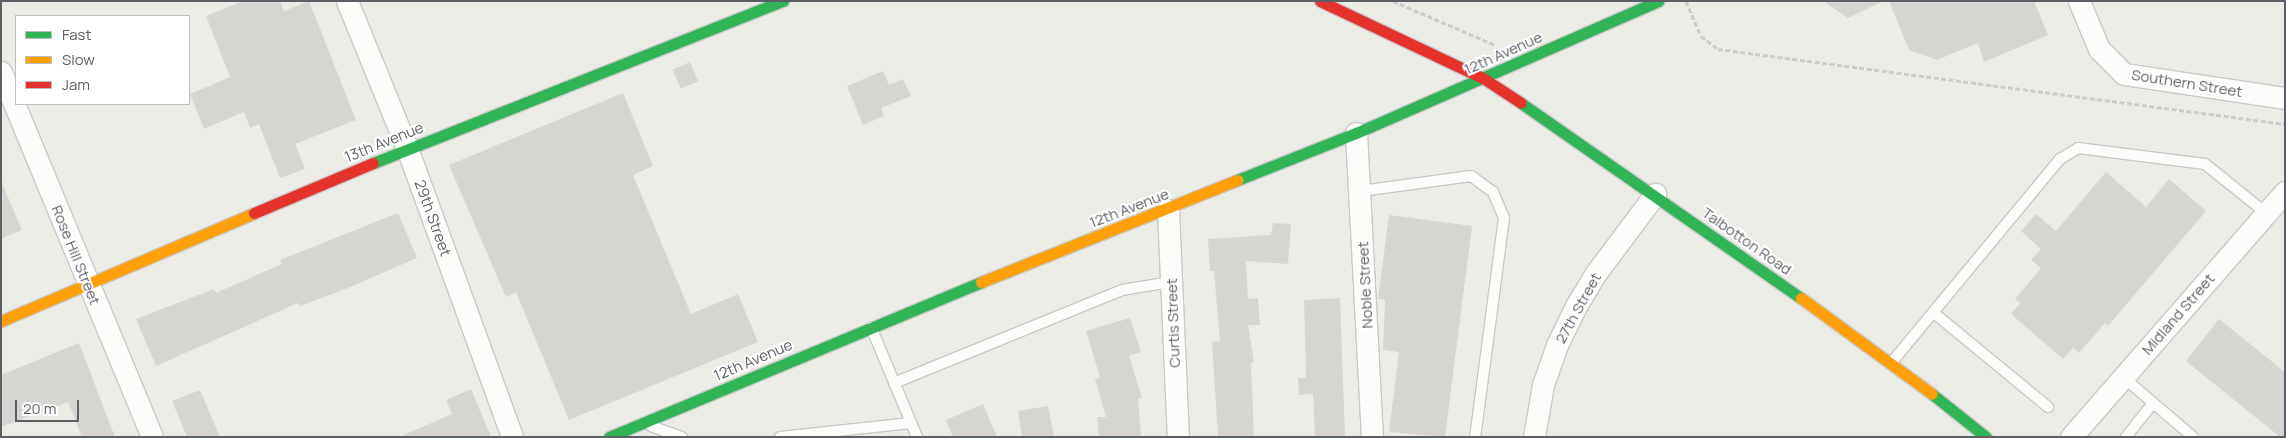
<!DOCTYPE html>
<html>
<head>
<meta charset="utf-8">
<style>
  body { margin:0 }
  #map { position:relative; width:2286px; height:438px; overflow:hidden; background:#ecece7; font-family:Manrope,sans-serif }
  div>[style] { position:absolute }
  .building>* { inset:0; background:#d6d5d2; transform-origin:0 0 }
  .path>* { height:3px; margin-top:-1.5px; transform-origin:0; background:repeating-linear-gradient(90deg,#c8cdc9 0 5px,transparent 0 7.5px) }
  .roads { filter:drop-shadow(1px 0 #c9c9c9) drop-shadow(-1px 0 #c9c9c9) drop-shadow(0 1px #c9c9c9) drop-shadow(0 -1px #c9c9c9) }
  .lane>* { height:10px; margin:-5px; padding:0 5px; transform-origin:5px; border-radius:5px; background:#fcfcfb }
  .street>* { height:21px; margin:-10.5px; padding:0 10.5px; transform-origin:10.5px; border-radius:10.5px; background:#fcfcfb }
  .fast>* { height:11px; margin:-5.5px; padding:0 5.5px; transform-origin:5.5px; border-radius:5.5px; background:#30b455 }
  .slow>* { height:11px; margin:-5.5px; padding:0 5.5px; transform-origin:5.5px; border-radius:5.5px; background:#ff9f0a }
  .jam>* { height:11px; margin:-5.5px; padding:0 5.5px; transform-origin:5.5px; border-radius:5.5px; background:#e5322d }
  span { translate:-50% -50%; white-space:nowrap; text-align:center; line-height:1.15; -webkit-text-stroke:4px #fff; paint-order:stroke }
  .street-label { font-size:15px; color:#5c6065 }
  .frame { position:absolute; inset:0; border:2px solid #5c6065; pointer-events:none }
  .legend { position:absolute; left:15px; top:15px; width:175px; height:90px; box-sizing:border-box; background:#fff; border:1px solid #bebfc1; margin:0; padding:6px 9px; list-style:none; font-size:15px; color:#5c6065 }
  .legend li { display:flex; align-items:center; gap:10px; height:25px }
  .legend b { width:25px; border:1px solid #bebfc1 }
  .scale { position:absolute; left:15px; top:400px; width:64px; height:22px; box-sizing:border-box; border:2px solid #5c6065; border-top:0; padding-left:6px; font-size:15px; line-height:18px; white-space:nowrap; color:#5c6065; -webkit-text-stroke:4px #fff; paint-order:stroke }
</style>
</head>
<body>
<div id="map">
  <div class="building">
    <div style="clip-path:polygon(243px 1px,280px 1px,284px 11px,309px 1px,356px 120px,295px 144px,305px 169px,280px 178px,259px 124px,250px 128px,244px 112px,204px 129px,190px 94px,230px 77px,206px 16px)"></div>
    <div style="clip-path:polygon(1823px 1px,1884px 1px,1848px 18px)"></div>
    <div style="clip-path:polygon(1889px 1px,2034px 1px,2048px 35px,1984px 62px,1978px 43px,1937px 60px,1909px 50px)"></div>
    <div style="left:690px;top:62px;width:21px;height:19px;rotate:67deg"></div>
    <div style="clip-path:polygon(883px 71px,889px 85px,903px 79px,911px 96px,881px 108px,884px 116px,863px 125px,847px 86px)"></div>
    <div style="clip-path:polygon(623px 93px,653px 166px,633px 175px,691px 314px,738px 294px,758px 342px,569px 420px,516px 292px,506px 297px,449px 165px)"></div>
    <div style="clip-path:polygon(2106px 172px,2146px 207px,2169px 179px,2206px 211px,2108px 326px,2105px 323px,2079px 353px,2073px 348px,2063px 359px,2011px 314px,2020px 303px,2015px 299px,2041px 268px,2031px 260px,2041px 249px,2021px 231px,2036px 214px,2056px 231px)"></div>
    <div style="clip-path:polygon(1px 181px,22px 230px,1px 239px)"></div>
    <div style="clip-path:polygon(398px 213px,417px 258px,348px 288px,300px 306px,298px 303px,156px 366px,136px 319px,214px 289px,216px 293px,282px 264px,280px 260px)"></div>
    <div style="clip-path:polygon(1389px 215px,1472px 226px,1445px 437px,1389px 432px,1399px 352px,1383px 350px,1385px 300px,1378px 299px)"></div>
    <div style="clip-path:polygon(1273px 223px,1291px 224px,1288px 264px,1246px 261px,1248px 299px,1258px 298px,1260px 325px,1248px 325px,1254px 362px,1251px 363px,1254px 437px,1218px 437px,1212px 342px,1220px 341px,1214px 271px,1210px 271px,1208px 239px,1271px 235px)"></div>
    <div style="clip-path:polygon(1340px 298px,1345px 437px,1315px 437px,1313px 394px,1299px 395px,1298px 378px,1306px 378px,1304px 300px)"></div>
    <div style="clip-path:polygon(1130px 318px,1141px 352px,1129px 356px,1142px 398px,1138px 399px,1141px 437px,1099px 437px,1097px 417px,1106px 417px,1095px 379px,1100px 377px,1086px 331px)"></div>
    <div style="clip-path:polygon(2219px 319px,2285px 372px,2285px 437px,2280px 437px,2186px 361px)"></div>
    <div style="clip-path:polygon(79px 343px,115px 437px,82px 437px,68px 402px,1px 427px,1px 375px)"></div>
    <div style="clip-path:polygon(471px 389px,491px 437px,399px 437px,452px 414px,446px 400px)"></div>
    <div style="clip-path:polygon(200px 390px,220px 437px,187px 437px,172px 401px)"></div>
    <div style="clip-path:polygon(983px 404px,997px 437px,953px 437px,946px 420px)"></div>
    <div style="clip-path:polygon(1048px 406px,1054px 437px,1022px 437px,1018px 411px)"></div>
  </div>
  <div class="path">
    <div style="left:1393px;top:1px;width:111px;rotate:23.3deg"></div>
    <div style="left:1686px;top:1px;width:38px;rotate:67deg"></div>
    <div style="left:1701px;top:36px;width:21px;rotate:37deg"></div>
    <div style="left:1718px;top:49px;width:572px;rotate:7.54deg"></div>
  </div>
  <div class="roads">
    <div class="lane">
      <div style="left:1361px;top:191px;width:111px;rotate:-7.8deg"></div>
      <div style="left:1471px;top:176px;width:27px;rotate:36deg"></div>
      <div style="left:1493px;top:192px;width:28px;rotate:67deg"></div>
      <div style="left:1504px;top:218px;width:221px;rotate:97.5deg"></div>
      <div style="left:1934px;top:313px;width:148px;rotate:39.5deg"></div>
      <div style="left:871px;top:327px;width:119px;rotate:67.3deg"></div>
      <div style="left:1892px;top:362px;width:264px;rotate:-50.4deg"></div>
      <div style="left:2060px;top:159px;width:21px;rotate:-31deg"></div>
      <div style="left:2078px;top:148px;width:128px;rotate:7.2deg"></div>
      <div style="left:2205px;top:164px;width:78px;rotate:38.8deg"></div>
      <div style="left:2123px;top:377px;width:92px;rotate:40.6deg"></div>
      <div style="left:894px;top:383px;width:246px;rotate:-22.2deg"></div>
      <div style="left:1122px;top:290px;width:50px;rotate:-9.3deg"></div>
      <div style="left:651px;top:426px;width:33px;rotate:20deg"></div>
      <div style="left:780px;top:437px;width:132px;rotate:-6.1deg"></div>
      <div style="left:2126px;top:437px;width:43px;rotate:-51.5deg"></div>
    </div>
    <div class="street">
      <div style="left:347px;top:1px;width:159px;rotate:67.8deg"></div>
      <div style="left:407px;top:148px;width:307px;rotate:70deg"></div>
      <div style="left:2079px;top:1px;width:52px;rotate:67.4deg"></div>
      <div style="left:2099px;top:49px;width:35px;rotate:45deg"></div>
      <div style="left:2124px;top:74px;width:163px;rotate:8.5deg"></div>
      <div style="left:1px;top:72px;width:395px;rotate:67.5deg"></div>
      <div style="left:1356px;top:133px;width:304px;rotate:87deg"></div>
      <div style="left:1168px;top:210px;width:227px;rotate:87.5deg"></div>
      <div style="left:1534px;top:437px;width:53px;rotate:-80.2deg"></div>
      <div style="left:1543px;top:385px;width:42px;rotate:-70.7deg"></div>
      <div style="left:1557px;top:345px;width:43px;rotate:-64deg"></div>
      <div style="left:1576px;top:306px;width:39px;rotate:-59deg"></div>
      <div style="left:1596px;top:273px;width:99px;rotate:-53.2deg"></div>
      <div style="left:2071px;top:437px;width:325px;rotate:-48.9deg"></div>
    </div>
    <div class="fast">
      <div style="left:1521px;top:103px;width:341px;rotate:34.9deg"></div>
      <div style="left:373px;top:163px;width:441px;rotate:-21.6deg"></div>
      <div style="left:1237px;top:180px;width:128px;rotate:-21.6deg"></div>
      <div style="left:1356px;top:133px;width:330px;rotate:-23.6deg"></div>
      <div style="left:1932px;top:394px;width:69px;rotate:38.5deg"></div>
      <div style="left:609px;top:437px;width:403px;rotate:-22.6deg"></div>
    </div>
    <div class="slow">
      <div style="left:981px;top:282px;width:276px;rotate:-21.7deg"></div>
      <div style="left:1801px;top:298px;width:162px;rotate:36.2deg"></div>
      <div style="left:1px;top:321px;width:275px;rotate:-23.1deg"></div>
    </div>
    <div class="jam">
      <div style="left:1320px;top:1px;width:180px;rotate:25.3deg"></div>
      <div style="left:1483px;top:78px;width:45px;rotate:33.3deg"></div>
      <div style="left:254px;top:213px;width:129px;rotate:-22.8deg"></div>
    </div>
  </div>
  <div class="street-label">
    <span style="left:1503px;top:53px;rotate:-24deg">12th Avenue</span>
    <span style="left:2187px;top:83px;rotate:9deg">Southern Street</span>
    <span style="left:384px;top:142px;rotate:-22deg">13th Avenue</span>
    <span style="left:1129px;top:208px;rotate:-21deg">12th Avenue</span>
    <span style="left:433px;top:218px;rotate:70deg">29th Street</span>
    <span style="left:1747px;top:241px;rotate:35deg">Talbotton Road</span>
    <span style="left:76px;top:255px;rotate:68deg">Rose Hill Street</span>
    <span style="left:1365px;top:285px;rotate:-93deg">Noble Street</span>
    <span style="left:1578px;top:308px;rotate:-61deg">27th Street</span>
    <span style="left:2178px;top:314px;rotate:-49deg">Midland Street</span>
    <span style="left:1173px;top:323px;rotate:-92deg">Curtis Street</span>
    <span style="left:753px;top:360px;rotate:-23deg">12th Avenue</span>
  </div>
  <div class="frame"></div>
  <ul class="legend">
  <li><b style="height:6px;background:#30b455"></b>Fast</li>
  <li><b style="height:6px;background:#ff9f0a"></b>Slow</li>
  <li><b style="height:6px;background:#e5322d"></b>Jam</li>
  </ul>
  <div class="scale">20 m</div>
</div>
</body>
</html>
